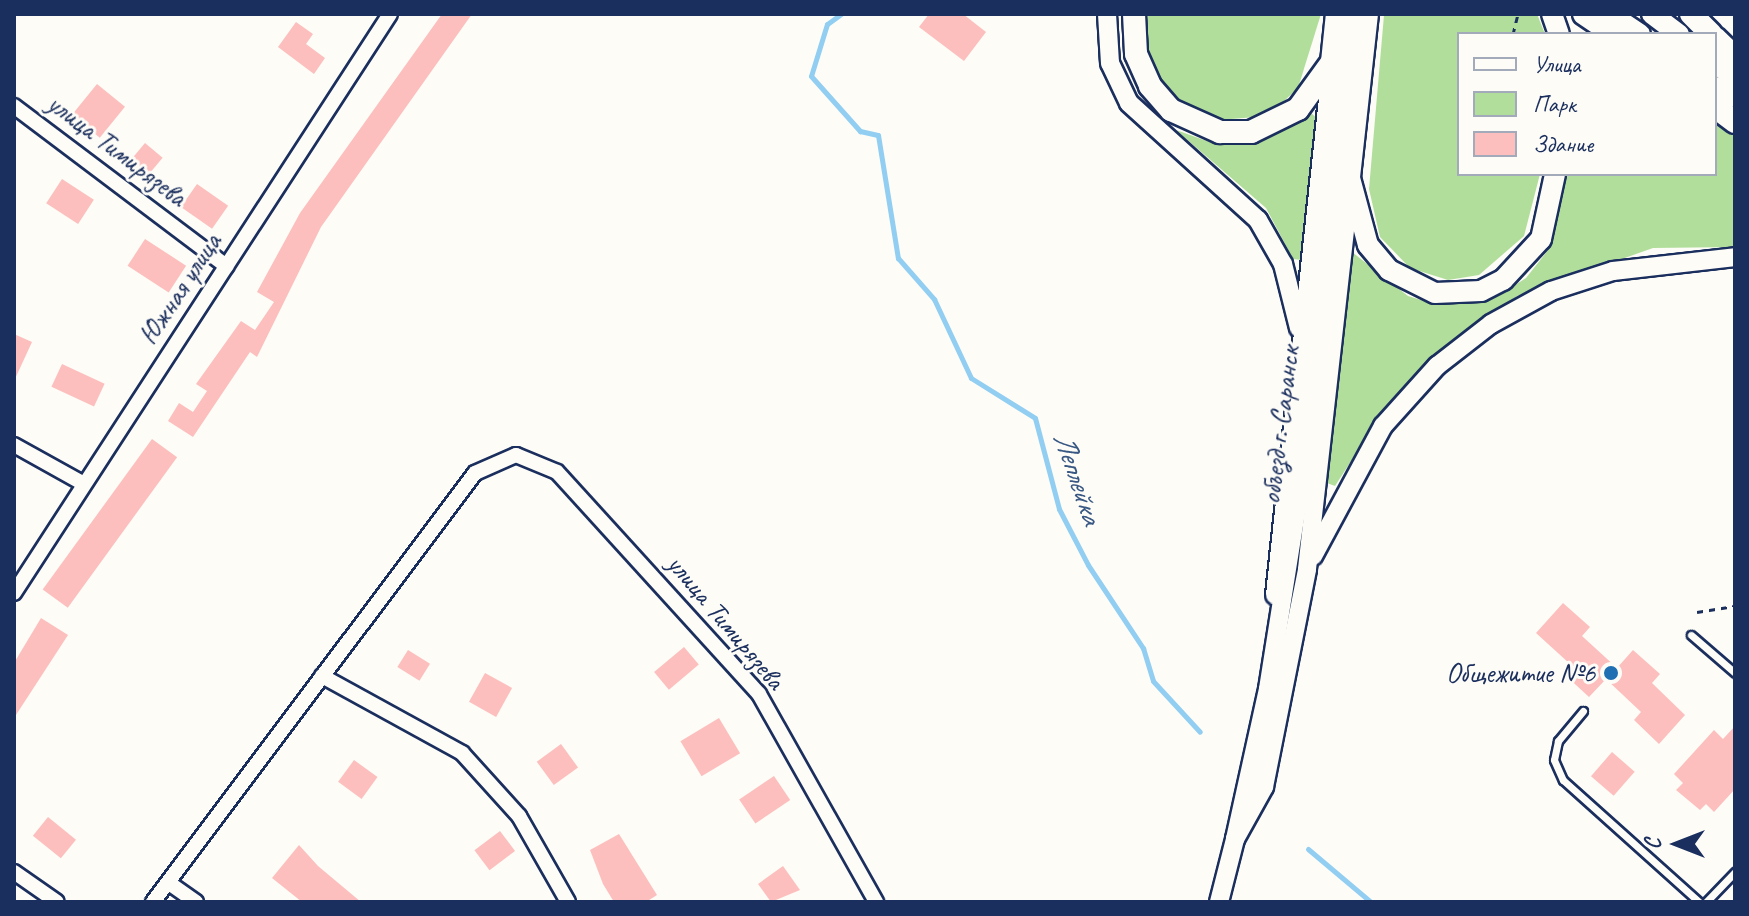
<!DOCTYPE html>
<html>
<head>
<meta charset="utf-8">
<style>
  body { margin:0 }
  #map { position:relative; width:1749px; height:916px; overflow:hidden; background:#fdfcf7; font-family:Caveat,sans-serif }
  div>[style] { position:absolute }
  .green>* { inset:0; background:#b2de9c }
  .stream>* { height:5px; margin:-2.5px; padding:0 2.5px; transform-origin:2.5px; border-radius:2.5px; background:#91cef1 }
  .building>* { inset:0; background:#fcbfbd; transform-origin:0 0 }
  .path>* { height:3px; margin-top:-1.5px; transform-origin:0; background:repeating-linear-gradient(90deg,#1b2f5e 0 6px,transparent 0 12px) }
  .roads { filter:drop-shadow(2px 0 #1b2f5e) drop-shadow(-2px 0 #1b2f5e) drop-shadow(0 2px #1b2f5e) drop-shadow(0 -2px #1b2f5e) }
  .service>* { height:7px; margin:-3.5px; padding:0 3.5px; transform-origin:3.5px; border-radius:3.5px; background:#fdfcf7 }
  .minor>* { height:14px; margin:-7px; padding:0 7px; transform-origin:7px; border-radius:7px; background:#fdfcf7 }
  .tertiary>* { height:18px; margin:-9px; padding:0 9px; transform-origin:9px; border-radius:9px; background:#fdfcf7 }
  .secondary>* { height:20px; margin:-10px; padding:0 10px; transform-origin:10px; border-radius:10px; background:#fdfcf7 }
  .primary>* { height:22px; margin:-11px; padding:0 11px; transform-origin:11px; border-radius:11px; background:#fdfcf7 }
  .dots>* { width:22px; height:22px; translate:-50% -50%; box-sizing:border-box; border:4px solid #fdfcf7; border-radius:50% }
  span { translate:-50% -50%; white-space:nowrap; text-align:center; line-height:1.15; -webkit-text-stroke:6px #fdfcf7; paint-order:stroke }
  .street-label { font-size:28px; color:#1b2f5e }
  .poi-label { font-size:28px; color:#1b2f5e }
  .right { translate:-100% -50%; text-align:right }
  .water-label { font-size:30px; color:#385783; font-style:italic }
  .frame { position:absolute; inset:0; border:16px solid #1b2f5e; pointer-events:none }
  .legend { position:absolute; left:1457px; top:32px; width:260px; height:144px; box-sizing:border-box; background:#fdfcf7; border:2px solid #a3aaba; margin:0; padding:10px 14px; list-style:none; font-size:24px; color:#1b2f5e }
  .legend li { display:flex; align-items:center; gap:16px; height:40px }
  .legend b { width:40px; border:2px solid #a3aaba }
  .north { position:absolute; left:1637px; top:804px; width:80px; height:80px; -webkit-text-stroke:6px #fdfcf7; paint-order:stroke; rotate:270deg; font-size:22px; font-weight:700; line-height:32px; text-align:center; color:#1b2f5e }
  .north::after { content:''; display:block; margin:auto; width:28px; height:36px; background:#1b2f5e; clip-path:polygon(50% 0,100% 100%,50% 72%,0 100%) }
</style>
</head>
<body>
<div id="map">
  <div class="green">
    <div style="clip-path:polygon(1143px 14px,1321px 14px,1298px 88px,1268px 116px,1219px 120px,1177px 102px,1150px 66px)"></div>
    <div style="clip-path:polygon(1537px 14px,1545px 34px,1459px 34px,1459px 174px,1540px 174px,1524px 236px,1479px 275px,1448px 280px,1410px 268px,1380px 237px,1369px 189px,1384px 15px)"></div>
    <div style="clip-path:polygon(1311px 113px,1318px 119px,1302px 260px,1293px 259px,1266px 208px,1176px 130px,1218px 145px,1255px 144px)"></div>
    <div style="clip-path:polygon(1715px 119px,1735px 135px,1735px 247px,1653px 248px,1517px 296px,1448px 343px,1386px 407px,1335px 486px,1327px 483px,1352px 252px,1408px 296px,1437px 305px,1498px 296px,1526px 278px,1549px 249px,1566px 174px,1715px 174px)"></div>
  </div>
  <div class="stream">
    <div style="left:841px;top:14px;width:17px;rotate:144deg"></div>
    <div style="left:827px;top:24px;width:54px;rotate:107.1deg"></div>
    <div style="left:811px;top:76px;width:74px;rotate:48.3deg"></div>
    <div style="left:860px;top:131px;width:18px;rotate:13deg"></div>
    <div style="left:878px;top:135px;width:125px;rotate:80.8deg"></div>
    <div style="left:898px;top:258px;width:55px;rotate:48.7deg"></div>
    <div style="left:934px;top:299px;width:87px;rotate:64.9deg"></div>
    <div style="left:971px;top:378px;width:75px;rotate:32deg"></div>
    <div style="left:1035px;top:418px;width:94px;rotate:75.2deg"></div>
    <div style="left:1059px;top:509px;width:63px;rotate:62.6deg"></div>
    <div style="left:1088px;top:565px;width:100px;rotate:56.5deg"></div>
    <div style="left:1143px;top:648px;width:34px;rotate:73deg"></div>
    <div style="left:1153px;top:681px;width:69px;rotate:47.3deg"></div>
    <div style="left:1308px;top:849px;width:82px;rotate:40.1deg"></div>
  </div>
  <div class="building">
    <div style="clip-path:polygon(442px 14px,472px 14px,321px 227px,257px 357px,250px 352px,193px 437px,168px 421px,179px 403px,193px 412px,207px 391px,196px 384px,241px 321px,255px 330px,274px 302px,257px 292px,300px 213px)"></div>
    <div style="clip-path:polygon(929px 14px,963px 14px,986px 32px,964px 61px,919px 27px)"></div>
    <div style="clip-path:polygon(296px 22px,313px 34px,306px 44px,325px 58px,314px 74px,278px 47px)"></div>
    <div style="left:97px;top:84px;width:36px;height:40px;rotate:39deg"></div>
    <div style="left:145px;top:143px;width:23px;height:26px;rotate:40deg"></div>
    <div style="left:62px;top:179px;width:38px;height:29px;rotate:33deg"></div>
    <div style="left:197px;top:184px;width:38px;height:28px;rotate:35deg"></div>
    <div style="left:145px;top:239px;width:49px;height:32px;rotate:33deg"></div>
    <div style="clip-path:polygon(14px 334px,32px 342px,14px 381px)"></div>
    <div style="left:62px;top:364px;width:47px;height:25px;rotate:25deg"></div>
    <div style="left:152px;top:439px;width:31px;height:186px;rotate:36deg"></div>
    <div style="clip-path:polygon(1563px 603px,1590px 627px,1582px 636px,1617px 668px,1633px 650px,1660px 674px,1652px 683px,1685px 715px,1659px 744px,1634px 720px,1641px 712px,1606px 679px,1589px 697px,1563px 673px,1570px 664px,1536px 633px)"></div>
    <div style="clip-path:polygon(41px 618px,68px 635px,14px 718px,14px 663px)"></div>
    <div style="left:684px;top:647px;width:23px;height:39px;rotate:50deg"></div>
    <div style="left:408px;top:650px;width:26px;height:20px;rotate:32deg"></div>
    <div style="left:485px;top:673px;width:31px;height:33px;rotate:29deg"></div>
    <div style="left:719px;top:718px;width:41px;height:45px;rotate:59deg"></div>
    <div style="clip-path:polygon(1735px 726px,1735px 789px,1714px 812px,1706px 804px,1700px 810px,1676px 790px,1683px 783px,1674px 774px,1714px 730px,1723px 739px)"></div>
    <div style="left:561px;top:744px;width:29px;height:30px;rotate:54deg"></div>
    <div style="left:1612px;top:752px;width:30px;height:32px;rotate:41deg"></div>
    <div style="left:354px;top:760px;width:29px;height:27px;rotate:36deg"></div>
    <div style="left:774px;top:776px;width:29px;height:42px;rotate:56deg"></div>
    <div style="left:48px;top:817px;width:36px;height:24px;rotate:39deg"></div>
    <div style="left:500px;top:831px;width:25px;height:32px;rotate:53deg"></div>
    <div style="clip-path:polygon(619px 834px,657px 895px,646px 902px,614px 902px,603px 884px,590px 850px)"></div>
    <div style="clip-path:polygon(299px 845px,318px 866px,361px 902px,302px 902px,272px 878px)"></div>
    <div style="clip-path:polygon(783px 866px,800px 890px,771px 902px,758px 884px)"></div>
  </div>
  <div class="path">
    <div style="left:1513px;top:34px;width:21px;rotate:-76deg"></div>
    <div style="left:1697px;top:612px;width:38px;rotate:-9deg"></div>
  </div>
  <div class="roads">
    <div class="service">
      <div style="left:1691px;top:635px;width:58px;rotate:40.8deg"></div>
      <div style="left:1583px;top:711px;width:39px;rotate:130deg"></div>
      <div style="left:1558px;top:741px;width:19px;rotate:102deg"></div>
      <div style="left:1554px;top:760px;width:22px;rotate:66deg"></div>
      <div style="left:1563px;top:780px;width:183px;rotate:41.9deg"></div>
      <div style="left:1706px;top:902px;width:42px;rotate:-46deg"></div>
    </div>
    <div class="minor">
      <div style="left:14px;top:106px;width:266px;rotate:37deg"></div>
      <div style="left:14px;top:445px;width:80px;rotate:29.1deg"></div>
      <div style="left:14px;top:593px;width:690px;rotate:-57deg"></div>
      <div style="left:322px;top:676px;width:160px;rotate:28.8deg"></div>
      <div style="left:462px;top:753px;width:85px;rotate:47.9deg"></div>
      <div style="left:519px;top:816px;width:99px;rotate:60.3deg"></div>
      <div style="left:14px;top:872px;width:52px;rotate:34.9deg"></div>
      <div style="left:169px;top:883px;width:33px;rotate:35deg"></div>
      <div style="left:153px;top:902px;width:536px;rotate:-53.11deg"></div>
      <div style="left:475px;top:473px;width:45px;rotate:-23.7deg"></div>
      <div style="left:516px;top:455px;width:44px;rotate:22.5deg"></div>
      <div style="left:557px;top:472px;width:300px;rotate:47.7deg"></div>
      <div style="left:759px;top:694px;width:239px;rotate:60.6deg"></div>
    </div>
    <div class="tertiary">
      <div style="left:1107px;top:14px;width:49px;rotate:86.5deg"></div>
      <div style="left:1110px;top:63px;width:44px;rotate:64.6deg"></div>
      <div style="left:1129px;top:103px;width:174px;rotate:42.2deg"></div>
      <div style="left:1258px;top:220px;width:51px;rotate:60.4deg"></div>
      <div style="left:1283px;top:264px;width:66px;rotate:76deg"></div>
      <div style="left:1313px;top:556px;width:148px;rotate:-61.7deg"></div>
      <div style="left:1383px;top:426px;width:81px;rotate:-48deg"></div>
      <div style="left:1437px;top:366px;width:68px;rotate:-37.9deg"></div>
      <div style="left:1491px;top:324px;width:68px;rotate:-28.8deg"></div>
      <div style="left:1551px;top:291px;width:65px;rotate:-17.9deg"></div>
      <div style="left:1613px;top:271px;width:123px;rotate:-6.5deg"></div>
      <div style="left:1275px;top:595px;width:536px;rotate:-83.9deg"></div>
      <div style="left:1235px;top:839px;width:154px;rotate:-77.6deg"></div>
      <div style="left:1268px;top:689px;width:282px;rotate:-81deg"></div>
      <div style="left:1312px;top:410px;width:398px;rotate:-84.1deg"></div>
      <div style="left:1219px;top:902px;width:65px;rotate:-75.7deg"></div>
      <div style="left:1235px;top:839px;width:60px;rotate:-60.9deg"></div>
      <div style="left:1264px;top:787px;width:222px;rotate:-78.8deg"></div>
      <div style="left:1307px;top:569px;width:386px;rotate:-83.6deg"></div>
    </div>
    <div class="secondary">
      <div style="left:1368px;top:14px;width:165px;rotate:96.3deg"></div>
      <div style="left:1350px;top:178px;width:69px;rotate:75deg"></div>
      <div style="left:1368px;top:245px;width:33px;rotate:50deg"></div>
      <div style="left:1389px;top:270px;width:51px;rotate:26.6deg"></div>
      <div style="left:1435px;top:293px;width:46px;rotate:-2.5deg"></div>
      <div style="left:1481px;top:291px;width:25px;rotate:-27deg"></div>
      <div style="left:1503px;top:280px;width:56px;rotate:-47.2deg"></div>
      <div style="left:1541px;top:239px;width:66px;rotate:-77.8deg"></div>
      <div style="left:1552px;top:14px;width:21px;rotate:71deg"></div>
      <div style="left:1610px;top:14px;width:36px;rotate:34deg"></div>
      <div style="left:1652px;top:14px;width:34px;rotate:37deg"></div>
      <div style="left:1715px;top:62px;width:26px;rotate:40deg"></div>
      <div style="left:1715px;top:87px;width:22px;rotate:27deg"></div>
    </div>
    <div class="primary">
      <div style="left:1134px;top:14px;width:40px;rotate:87.1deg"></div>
      <div style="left:1136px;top:54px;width:35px;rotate:66deg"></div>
      <div style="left:1150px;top:86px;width:32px;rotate:49deg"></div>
      <div style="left:1171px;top:110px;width:54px;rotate:24.2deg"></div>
      <div style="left:1220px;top:132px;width:31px"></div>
      <div style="left:1251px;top:132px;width:52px;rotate:-26.1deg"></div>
      <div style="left:1298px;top:109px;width:58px;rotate:-54.1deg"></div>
      <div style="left:1332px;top:62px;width:48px;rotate:-84.1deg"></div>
      <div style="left:1584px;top:14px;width:36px;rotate:34deg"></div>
      <div style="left:1691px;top:14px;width:28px;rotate:45deg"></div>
      <div style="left:1715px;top:38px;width:28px;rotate:44deg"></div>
      <div style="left:1715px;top:107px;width:25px;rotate:37deg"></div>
    </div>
  </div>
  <div class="dots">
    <div style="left:1611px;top:673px;background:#1f6fb2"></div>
  </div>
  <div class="street-label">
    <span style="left:117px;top:150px;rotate:37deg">улица Тимирязева</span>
    <span style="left:180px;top:289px;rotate:-57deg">Южная улица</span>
    <span style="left:1280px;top:425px;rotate:-83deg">объезд г. Саранск</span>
    <span style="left:726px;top:622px;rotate:50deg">улица Тимирязева</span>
  </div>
  <div class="poi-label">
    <span class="right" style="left:1595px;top:673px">Общежитие №6</span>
  </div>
  <div class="water-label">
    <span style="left:1078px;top:478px;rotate:71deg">Леплейка</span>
  </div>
  <div class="frame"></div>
  <ul class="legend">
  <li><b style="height:10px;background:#fdfcf7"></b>Улица</li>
  <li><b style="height:22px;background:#b2de9c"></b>Парк</li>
  <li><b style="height:22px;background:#fcbfbd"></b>Здание</li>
  </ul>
  <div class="north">С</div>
</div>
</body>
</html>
